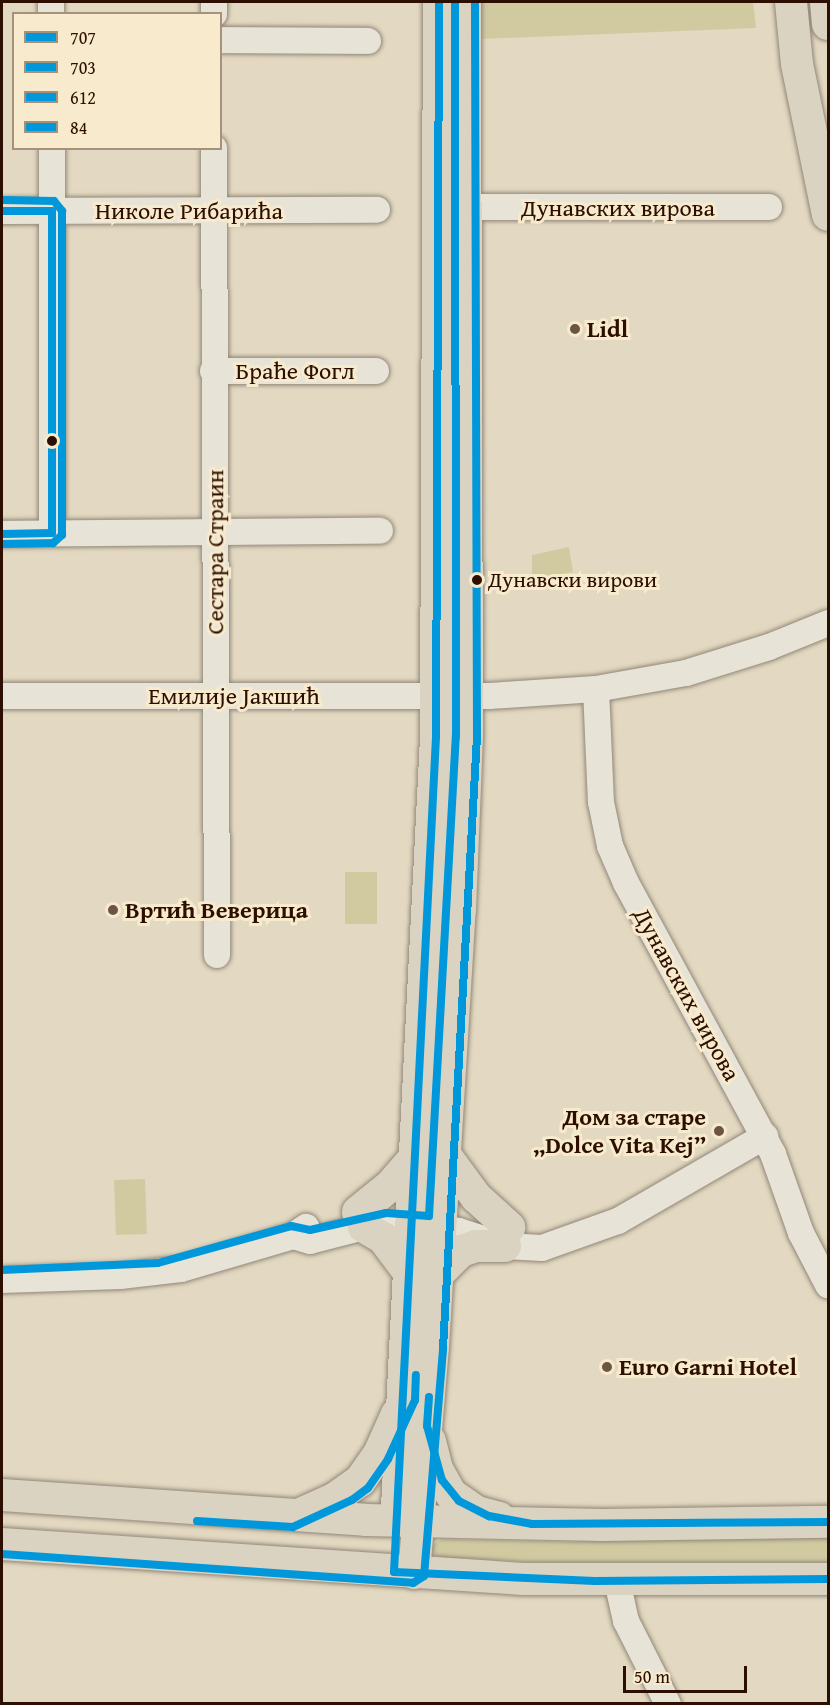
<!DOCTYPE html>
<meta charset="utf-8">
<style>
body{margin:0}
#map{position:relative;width:830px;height:1705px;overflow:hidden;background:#e3d8c1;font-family:"Gentium Book Plus",serif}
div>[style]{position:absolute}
.green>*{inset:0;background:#d1caa1;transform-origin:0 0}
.roads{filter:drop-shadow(0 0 2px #918778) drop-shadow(0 0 2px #918778)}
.minor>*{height:26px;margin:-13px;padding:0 13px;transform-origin:13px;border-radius:13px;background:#e8e3d7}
.major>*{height:32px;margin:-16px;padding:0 16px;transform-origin:16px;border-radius:16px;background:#dbd3c2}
.bus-1>*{height:8px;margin:-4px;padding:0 4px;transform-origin:4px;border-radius:4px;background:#0098da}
.bus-2>*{height:8px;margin:-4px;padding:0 4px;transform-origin:4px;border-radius:4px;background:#0098da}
.bus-3>*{height:8px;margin:-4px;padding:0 4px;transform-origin:4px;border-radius:4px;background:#0098da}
.bus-4>*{height:8px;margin:-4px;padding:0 4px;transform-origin:4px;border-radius:4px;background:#0098da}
.dots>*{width:16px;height:16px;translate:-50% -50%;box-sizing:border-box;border:3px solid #f7eacd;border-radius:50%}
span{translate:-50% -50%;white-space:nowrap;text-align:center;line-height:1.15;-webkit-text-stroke:6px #f7eacd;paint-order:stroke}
.bus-label{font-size:22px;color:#2c0f00}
.left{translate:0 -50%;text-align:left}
.street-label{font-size:24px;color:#2c0f00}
.poi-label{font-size:24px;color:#2c0f00;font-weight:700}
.right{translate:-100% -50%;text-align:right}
.frame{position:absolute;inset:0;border:3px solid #2c0f00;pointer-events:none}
.legend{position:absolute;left:12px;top:12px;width:210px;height:138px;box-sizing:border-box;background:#f7eacd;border:2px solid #a6927b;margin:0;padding:8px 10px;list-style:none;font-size:18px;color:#2c0f00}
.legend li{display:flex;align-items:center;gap:12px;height:30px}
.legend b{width:30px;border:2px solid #a6927b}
.scale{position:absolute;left:623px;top:1666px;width:124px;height:27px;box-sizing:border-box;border:3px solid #2c0f00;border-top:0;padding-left:8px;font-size:18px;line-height:21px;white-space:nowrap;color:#2c0f00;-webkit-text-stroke:4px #f7eacd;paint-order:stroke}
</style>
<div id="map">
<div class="green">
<div style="clip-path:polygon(480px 2px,753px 2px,756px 28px,480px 39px)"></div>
<div style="clip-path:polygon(569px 547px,573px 572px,532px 580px,532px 555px)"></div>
<div style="left:345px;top:872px;width:32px;height:52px"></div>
<div style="left:145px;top:1179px;width:55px;height:31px;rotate:88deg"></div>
<div style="clip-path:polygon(828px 1534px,828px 1563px,795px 1565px,620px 1566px,442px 1558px,436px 1556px,430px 1547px,442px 1539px,570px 1542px,622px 1536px)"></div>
</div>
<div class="roads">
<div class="minor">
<div style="left:51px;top:2px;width:12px;rotate:90deg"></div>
<div style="left:214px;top:2px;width:12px;rotate:90deg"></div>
<div style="left:220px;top:40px;width:148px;rotate:0.4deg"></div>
<div style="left:214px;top:148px;width:807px;rotate:89.79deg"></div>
<div style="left:467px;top:207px;width:302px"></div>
<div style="left:2px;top:211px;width:375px;rotate:-0.2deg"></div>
<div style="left:213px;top:371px;width:163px"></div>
<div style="left:52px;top:533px;width:385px;rotate:-90deg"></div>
<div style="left:2px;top:534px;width:378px;rotate:-0.5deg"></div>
<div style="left:596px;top:689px;width:113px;rotate:87.5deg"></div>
<div style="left:601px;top:802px;width:45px;rotate:78.4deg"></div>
<div style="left:610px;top:846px;width:40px;rotate:66.6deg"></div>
<div style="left:626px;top:883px;width:308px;rotate:61.5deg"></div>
<div style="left:773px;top:1154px;width:84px;rotate:70.5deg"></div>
<div style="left:801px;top:1233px;width:59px;rotate:62.6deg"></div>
<div style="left:2px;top:696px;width:487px"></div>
<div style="left:489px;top:696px;width:107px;rotate:-3.7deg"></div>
<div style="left:596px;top:689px;width:91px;rotate:-10.1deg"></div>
<div style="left:686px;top:673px;width:87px;rotate:-17.4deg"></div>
<div style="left:769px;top:647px;width:64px;rotate:-22.1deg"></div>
<div style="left:293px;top:1236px;width:18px;rotate:16deg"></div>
<div style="left:310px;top:1241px;width:56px;rotate:-14.5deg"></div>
<div style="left:364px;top:1227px;width:48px;rotate:-4.8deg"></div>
<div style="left:412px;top:1223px;width:48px;rotate:9.7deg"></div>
<div style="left:459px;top:1231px;width:48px;rotate:18.1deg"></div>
<div style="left:505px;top:1246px;width:37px;rotate:3deg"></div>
<div style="left:542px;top:1248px;width:81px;rotate:-19.6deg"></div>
<div style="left:618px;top:1221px;width:170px;rotate:-30deg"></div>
<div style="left:2px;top:1280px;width:118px;rotate:-1.9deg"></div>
<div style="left:120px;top:1276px;width:61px;rotate:-6.5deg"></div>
<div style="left:181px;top:1269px;width:117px;rotate:-16.4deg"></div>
<div style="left:293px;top:1236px;width:16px;rotate:-35deg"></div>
<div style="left:617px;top:1581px;width:41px;rotate:77.3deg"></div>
<div style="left:626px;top:1621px;width:93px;rotate:63.2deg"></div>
</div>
<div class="major">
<div style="left:791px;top:2px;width:62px;rotate:84.5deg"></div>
<div style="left:797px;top:64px;width:154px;rotate:78.4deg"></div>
<div style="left:826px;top:2px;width:22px;rotate:85deg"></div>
<div style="left:443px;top:1152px;width:56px;rotate:53.7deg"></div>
<div style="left:476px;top:1197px;width:45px;rotate:42.3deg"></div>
<div style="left:358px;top:1212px;width:43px;rotate:-39.3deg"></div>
<div style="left:391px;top:1185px;width:38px;rotate:-49deg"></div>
<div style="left:364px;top:1227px;width:22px;rotate:30deg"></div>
<div style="left:383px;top:1238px;width:45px;rotate:53.1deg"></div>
<div style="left:437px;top:1275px;width:34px;rotate:-45deg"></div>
<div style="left:461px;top:1251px;width:16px;rotate:-18deg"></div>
<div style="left:476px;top:1246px;width:29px"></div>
<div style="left:430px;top:1441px;width:29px;rotate:76deg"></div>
<div style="left:437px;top:1469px;width:29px;rotate:61deg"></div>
<div style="left:451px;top:1494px;width:32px;rotate:35deg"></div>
<div style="left:477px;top:1512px;width:23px;rotate:15deg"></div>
<div style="left:2px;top:1495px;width:364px;rotate:3.9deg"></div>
<div style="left:365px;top:1520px;width:238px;rotate:1.2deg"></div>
<div style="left:603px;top:1525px;width:225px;rotate:-0.8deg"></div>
<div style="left:397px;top:1508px;width:772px;rotate:-87.1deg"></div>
<div style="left:436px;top:737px;width:735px;rotate:-89.77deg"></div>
<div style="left:298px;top:1515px;width:39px;rotate:-24deg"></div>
<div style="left:334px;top:1499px;width:32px;rotate:-35deg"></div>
<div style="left:360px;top:1481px;width:33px;rotate:-55deg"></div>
<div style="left:379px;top:1454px;width:44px;rotate:-65.8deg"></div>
<div style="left:2px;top:1544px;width:522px;rotate:3.84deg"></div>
<div style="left:523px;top:1579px;width:305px"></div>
<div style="left:414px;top:1573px;width:227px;rotate:-85.2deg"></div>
<div style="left:433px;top:1347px;width:438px;rotate:-86.5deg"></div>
<div style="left:460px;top:910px;width:174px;rotate:-87.7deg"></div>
<div style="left:467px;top:736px;width:734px;rotate:-90.16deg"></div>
</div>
</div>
<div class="bus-1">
<div style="left:439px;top:2px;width:735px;rotate:90.23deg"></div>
<div style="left:436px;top:737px;width:836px;rotate:92.88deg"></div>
<div style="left:394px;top:1572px;width:201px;rotate:2.6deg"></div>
<div style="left:595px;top:1581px;width:233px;rotate:-0.5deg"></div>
<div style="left:429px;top:1397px;width:29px;rotate:94deg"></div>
<div style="left:427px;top:1426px;width:56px;rotate:74.5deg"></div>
<div style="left:442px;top:1480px;width:27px;rotate:51deg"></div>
<div style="left:459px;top:1501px;width:34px;rotate:27deg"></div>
<div style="left:489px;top:1516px;width:44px;rotate:10.5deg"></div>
<div style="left:532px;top:1524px;width:296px;rotate:-0.4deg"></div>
</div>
<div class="bus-2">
<div style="left:197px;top:1521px;width:96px;rotate:3.6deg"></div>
<div style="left:293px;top:1527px;width:65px;rotate:-24.6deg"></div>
<div style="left:352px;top:1500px;width:20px;rotate:-37deg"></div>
<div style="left:368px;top:1488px;width:35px;rotate:-55deg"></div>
<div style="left:388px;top:1459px;width:65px;rotate:-65.4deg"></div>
<div style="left:415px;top:1400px;width:25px;rotate:-88deg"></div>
<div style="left:2px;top:1554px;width:412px;rotate:4deg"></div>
<div style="left:413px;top:1583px;width:13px;rotate:-32deg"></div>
<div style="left:424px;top:1576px;width:229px;rotate:-85.2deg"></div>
<div style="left:443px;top:1348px;width:613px;rotate:-86.82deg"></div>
<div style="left:477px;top:736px;width:734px;rotate:-90.16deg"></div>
</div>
<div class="bus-3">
<div style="left:2px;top:200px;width:52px;rotate:1.1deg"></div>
<div style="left:54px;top:201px;width:13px;rotate:51deg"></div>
<div style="left:62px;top:211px;width:324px;rotate:90deg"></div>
<div style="left:62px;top:535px;width:12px;rotate:138deg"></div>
<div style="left:53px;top:543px;width:51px;rotate:178.9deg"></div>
<div style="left:2px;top:1270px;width:156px;rotate:-2.6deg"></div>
<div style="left:158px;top:1263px;width:138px;rotate:-15.5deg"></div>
<div style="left:291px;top:1226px;width:19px;rotate:12deg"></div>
<div style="left:310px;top:1230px;width:78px;rotate:-12.6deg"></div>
<div style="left:386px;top:1213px;width:43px;rotate:4deg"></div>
<div style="left:429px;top:1216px;width:481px;rotate:-86.8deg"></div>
<div style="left:456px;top:736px;width:734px;rotate:-90.08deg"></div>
</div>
<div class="bus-4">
<div style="left:2px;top:211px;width:50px"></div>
<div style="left:52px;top:211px;width:322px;rotate:90deg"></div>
<div style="left:52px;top:533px;width:50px;rotate:178.9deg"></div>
</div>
<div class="dots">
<div style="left:575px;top:329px;background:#6c5544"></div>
<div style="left:52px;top:441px;background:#2c0f00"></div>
<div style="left:477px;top:580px;background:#2c0f00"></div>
<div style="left:113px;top:910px;background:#6c5544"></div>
<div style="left:719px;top:1131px;background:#6c5544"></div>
<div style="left:607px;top:1367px;background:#6c5544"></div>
</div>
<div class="bus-label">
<span class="left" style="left:488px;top:580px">Дунавски вирови</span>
</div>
<div class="street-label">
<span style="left:618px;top:208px">Дунавских вирова</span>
<span style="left:189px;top:211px">Николе Рибарића</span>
<span style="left:295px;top:371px">Браће Фогл</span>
<span style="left:215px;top:552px;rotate:-90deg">Сестара Страин</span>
<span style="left:234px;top:696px">Емилије Јакшић</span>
<span style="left:687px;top:994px;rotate:61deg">Дунавских вирова</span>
</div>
<div class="poi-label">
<span class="left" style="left:587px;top:329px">Lidl</span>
<span class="left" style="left:125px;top:910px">Вртић Веверица</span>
<span class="right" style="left:706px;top:1131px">Дом за старе<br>„Dolce Vita Kej”</span>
<span class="left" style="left:619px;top:1367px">Euro Garni Hotel</span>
</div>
<div class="frame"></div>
<ul class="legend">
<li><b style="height:8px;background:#0098da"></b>707</li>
<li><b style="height:8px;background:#0098da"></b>703</li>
<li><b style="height:8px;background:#0098da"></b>612</li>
<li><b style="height:8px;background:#0098da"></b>84</li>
</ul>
<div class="scale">50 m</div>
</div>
